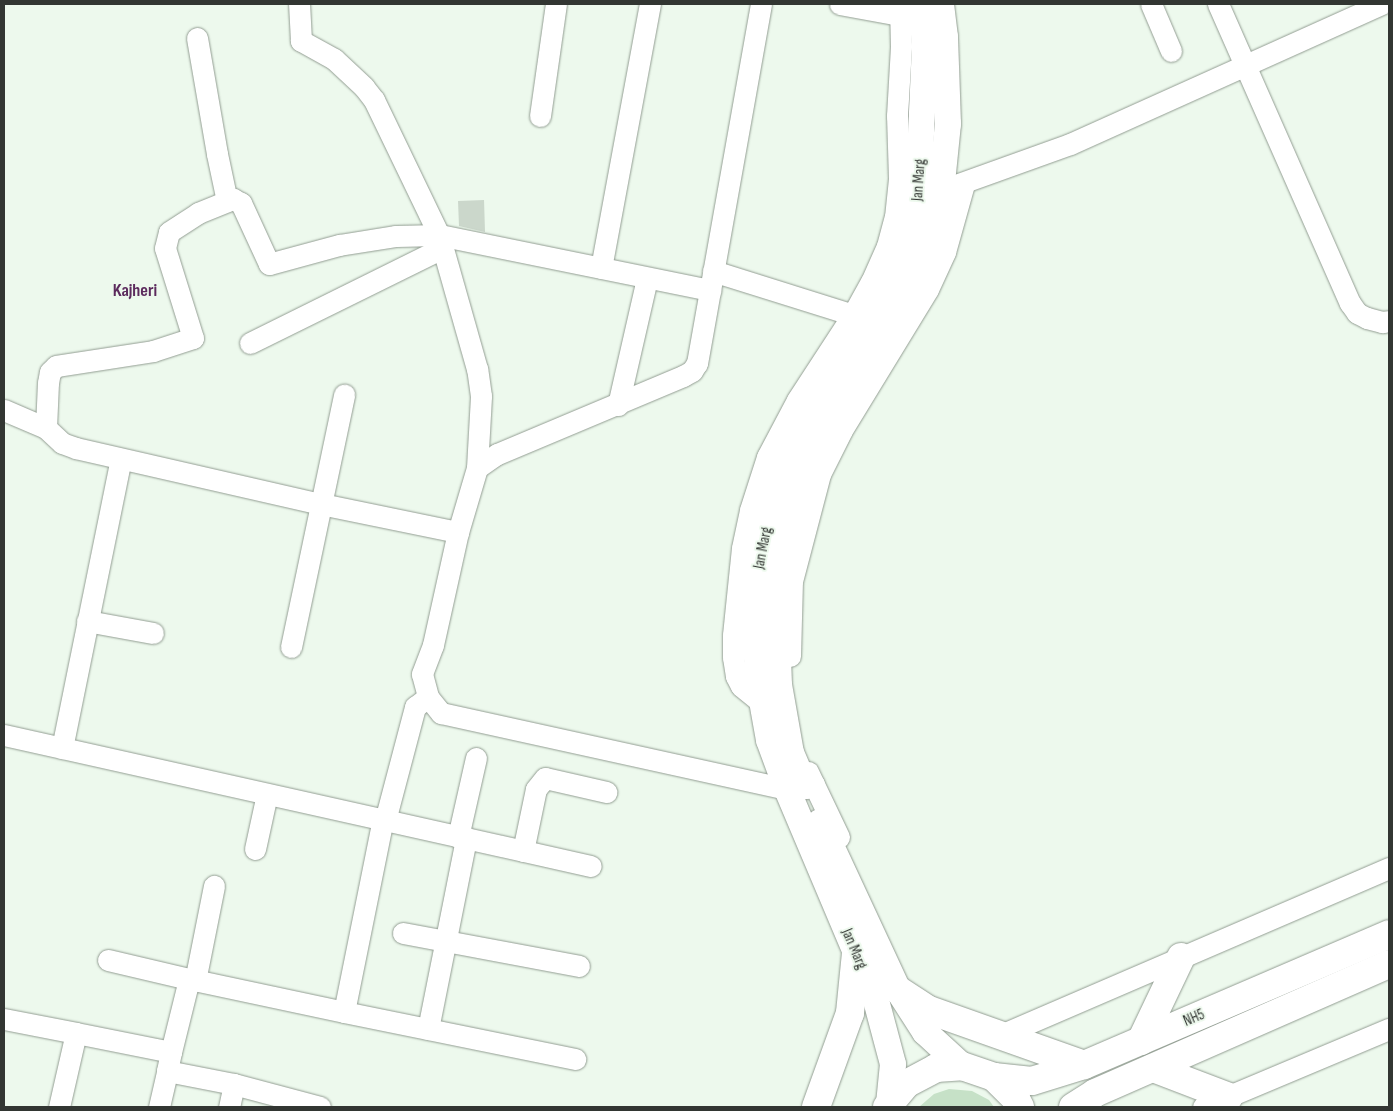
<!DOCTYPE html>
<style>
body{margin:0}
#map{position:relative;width:1393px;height:1111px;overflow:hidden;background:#edf9ed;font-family:"Sofia Sans Condensed",sans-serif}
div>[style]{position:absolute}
.green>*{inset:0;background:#c6e1c7}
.building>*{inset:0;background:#cbd7cb}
.roads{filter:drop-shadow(0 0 1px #929d92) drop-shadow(0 0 1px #929d92)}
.minor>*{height:21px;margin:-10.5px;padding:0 10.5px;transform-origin:10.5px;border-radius:10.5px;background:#fff}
.major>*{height:26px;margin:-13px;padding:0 13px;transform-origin:13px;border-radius:13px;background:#fff}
.highway>*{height:28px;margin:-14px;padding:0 14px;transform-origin:14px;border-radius:14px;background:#fff}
span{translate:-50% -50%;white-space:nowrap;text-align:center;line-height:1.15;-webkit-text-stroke:4px #edf9ed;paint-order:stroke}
.street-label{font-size:15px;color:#323632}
.quarter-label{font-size:18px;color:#5c2b5d;font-weight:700}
.frame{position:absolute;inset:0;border:5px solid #323632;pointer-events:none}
</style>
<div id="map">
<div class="green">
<div style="clip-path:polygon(949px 1089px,972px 1091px,989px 1100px,994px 1107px,919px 1107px,934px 1094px)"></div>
</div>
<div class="building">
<div style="clip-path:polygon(484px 200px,485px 232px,459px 226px,458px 201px)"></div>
</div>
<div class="roads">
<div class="minor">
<div style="left:761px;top:4px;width:365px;rotate:100.1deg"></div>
<div style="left:697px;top:363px;width:9px;rotate:122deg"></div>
<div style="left:692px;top:371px;width:10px;rotate:151deg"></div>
<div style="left:683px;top:376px;width:202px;rotate:157.2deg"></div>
<div style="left:497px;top:454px;width:24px;rotate:145deg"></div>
<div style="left:477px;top:468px;width:67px;rotate:106.5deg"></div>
<div style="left:458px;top:532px;width:116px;rotate:102.5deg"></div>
<div style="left:433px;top:645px;width:31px;rotate:111deg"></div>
<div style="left:422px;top:674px;width:24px;rotate:75deg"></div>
<div style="left:428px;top:697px;width:21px;rotate:51deg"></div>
<div style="left:441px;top:713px;width:354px;rotate:12.4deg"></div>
<div style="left:787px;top:789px;width:19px;rotate:-3deg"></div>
<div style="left:806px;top:788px;width:9px;rotate:-27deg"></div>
<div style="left:840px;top:4px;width:61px;rotate:10.4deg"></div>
<div style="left:1151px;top:4px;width:51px;rotate:66.9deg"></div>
<div style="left:1218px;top:4px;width:327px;rotate:66.2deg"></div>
<div style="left:1350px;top:303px;width:12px;rotate:55deg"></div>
<div style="left:1357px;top:313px;width:11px;rotate:27deg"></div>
<div style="left:1367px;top:318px;width:16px;rotate:15deg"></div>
<div style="left:1382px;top:322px;width:7px;rotate:-8deg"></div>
<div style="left:197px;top:38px;width:118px;rotate:80.2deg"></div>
<div style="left:217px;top:154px;width:48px;rotate:78deg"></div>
<div style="left:540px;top:116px;width:113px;rotate:-81.9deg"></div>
<div style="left:950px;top:187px;width:127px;rotate:-19.7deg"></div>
<div style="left:1070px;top:144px;width:342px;rotate:-24.2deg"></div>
<div style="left:601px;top:268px;width:269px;rotate:-79.5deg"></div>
<div style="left:713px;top:271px;width:160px;rotate:17.4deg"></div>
<div style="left:250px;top:343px;width:214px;rotate:-26.3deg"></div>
<div style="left:618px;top:405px;width:130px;rotate:-77.1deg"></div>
<div style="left:4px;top:410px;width:46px;rotate:23.2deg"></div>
<div style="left:46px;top:428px;width:22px;rotate:43deg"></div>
<div style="left:62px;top:443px;width:15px;rotate:20deg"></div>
<div style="left:76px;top:448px;width:251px;rotate:12.9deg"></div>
<div style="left:321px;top:504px;width:140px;rotate:11.6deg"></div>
<div style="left:46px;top:428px;width:45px;rotate:-87.5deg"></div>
<div style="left:48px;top:383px;width:11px;rotate:-80deg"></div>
<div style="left:50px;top:372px;width:8px;rotate:-45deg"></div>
<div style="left:56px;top:366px;width:98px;rotate:-8.8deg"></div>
<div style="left:153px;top:351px;width:42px;rotate:-18deg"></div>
<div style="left:193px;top:338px;width:94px;rotate:-107.3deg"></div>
<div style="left:165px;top:248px;width:16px;rotate:-76deg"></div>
<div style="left:169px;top:232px;width:35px;rotate:-33deg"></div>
<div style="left:198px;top:213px;width:38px;rotate:-22deg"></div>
<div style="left:233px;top:199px;width:9px;rotate:27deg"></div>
<div style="left:241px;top:203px;width:67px;rotate:65.3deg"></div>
<div style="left:269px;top:264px;width:73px;rotate:-15.2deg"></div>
<div style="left:339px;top:245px;width:58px;rotate:-9deg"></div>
<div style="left:396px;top:236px;width:43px;rotate:-1.3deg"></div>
<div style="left:439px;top:235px;width:150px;rotate:-115.7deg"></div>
<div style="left:374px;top:100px;width:16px;rotate:-128deg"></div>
<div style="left:364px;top:87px;width:41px;rotate:-137deg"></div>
<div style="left:334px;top:59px;width:38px;rotate:-151deg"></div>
<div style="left:301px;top:41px;width:37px;rotate:-93deg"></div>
<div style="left:477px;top:468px;width:72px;rotate:-86.8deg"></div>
<div style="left:481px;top:396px;width:27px;rotate:-98deg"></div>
<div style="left:477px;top:369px;width:139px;rotate:-105.8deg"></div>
<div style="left:439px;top:235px;width:277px;rotate:11.5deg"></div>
<div style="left:87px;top:621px;width:67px;rotate:10.3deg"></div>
<div style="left:291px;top:647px;width:258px;rotate:-78.1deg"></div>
<div style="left:790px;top:656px;width:75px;rotate:-88.5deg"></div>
<div style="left:792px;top:581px;width:111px;rotate:-75.3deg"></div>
<div style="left:820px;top:474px;width:49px;rotate:-63.4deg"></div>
<div style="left:842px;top:430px;width:165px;rotate:-58.6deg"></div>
<div style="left:928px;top:289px;width:41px;rotate:-65.3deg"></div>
<div style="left:945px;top:252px;width:71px;rotate:-74.4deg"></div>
<div style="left:762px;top:703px;width:27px;rotate:-141deg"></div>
<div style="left:741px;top:686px;width:11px;rotate:-117deg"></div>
<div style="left:736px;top:676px;width:19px;rotate:-99deg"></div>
<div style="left:733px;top:657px;width:22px;rotate:-90deg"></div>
<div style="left:733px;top:635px;width:87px;rotate:-84.1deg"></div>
<div style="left:742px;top:548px;width:39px;rotate:-78deg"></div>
<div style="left:750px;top:510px;width:56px;rotate:-72.2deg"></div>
<div style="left:767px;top:457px;width:64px;rotate:-62.2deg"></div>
<div style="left:797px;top:400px;width:103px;rotate:-56.9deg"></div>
<div style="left:853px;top:314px;width:37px;rotate:-61deg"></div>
<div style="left:871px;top:282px;width:39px;rotate:-66deg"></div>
<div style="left:887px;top:246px;width:30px;rotate:-75deg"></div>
<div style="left:895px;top:217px;width:39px;rotate:-84deg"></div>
<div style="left:899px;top:178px;width:62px;rotate:-91.8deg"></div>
<div style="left:897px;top:116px;width:70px;rotate:-86.7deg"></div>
<div style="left:901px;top:46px;width:42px;rotate:-91.4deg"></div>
<div style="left:4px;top:735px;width:601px;rotate:12.58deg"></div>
<div style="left:62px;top:748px;width:295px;rotate:-78.5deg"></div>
<div style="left:808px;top:772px;width:72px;rotate:64.5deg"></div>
<div style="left:458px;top:837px;width:81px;rotate:-77.2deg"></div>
<div style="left:255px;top:849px;width:56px;rotate:-77.7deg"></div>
<div style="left:523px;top:851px;width:63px;rotate:-78.2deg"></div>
<div style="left:536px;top:789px;width:14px;rotate:-51deg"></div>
<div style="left:545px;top:778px;width:63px;rotate:12.9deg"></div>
<div style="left:403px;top:933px;width:179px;rotate:10.6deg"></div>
<div style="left:108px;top:960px;width:83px;rotate:13.2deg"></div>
<div style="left:195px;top:981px;width:97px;rotate:-78.7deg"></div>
<div style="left:344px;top:1012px;width:236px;rotate:11.5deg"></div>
<div style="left:4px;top:1019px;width:73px;rotate:11deg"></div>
<div style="left:428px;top:1029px;width:195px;rotate:-78.7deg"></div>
<div style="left:1001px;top:1035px;width:422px;rotate:-23.3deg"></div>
<div style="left:171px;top:1052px;width:75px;rotate:-76.1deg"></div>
<div style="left:189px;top:979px;width:158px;rotate:12deg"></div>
<div style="left:344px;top:1012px;width:197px;rotate:-78.6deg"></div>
<div style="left:383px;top:819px;width:7px;rotate:-56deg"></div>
<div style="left:387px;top:813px;width:110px;rotate:-75.2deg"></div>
<div style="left:415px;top:707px;width:16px;rotate:-38deg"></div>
<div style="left:234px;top:1084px;width:89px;rotate:15deg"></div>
<div style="left:59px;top:1107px;width:76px;rotate:-77.1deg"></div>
<div style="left:76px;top:1033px;width:97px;rotate:11.3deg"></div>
<div style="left:171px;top:1052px;width:19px;rotate:102deg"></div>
<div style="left:159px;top:1107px;width:37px;rotate:-77deg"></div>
<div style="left:167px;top:1071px;width:68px;rotate:11deg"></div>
<div style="left:234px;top:1084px;width:24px;rotate:102deg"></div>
<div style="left:1203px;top:1107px;width:202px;rotate:-22.8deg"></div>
</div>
<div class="major">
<div style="left:800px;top:774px;width:23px;rotate:-113deg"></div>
<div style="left:791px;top:753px;width:69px;rotate:-100deg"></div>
<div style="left:779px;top:685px;width:78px;rotate:-92.2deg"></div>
<div style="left:776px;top:607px;width:64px;rotate:-82.9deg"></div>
<div style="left:784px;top:543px;width:59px;rotate:-73.1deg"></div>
<div style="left:801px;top:487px;width:48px;rotate:-66.6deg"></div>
<div style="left:820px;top:443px;width:208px;rotate:-59.6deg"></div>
<div style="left:925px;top:264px;width:44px;rotate:-72.8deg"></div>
<div style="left:938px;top:222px;width:99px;rotate:-84.2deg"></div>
<div style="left:948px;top:124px;width:87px;rotate:-92deg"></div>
<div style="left:945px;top:37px;width:33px;rotate:-97deg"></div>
<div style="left:820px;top:822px;width:185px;rotate:65.1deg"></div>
<div style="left:898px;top:990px;width:50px;rotate:57.3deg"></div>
<div style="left:925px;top:1032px;width:50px;rotate:42.6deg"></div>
<div style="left:889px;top:1104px;width:40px;rotate:-84.3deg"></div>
<div style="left:893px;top:1064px;width:66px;rotate:-104.9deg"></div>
<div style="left:876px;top:1000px;width:229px;rotate:-112.9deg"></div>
<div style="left:787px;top:789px;width:52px;rotate:-110.2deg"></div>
<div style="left:769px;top:740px;width:57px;rotate:-100.1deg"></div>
<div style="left:759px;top:684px;width:64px;rotate:-94.5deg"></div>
<div style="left:754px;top:620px;width:64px;rotate:-84.6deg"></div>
<div style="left:760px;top:556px;width:60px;rotate:-76.4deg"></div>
<div style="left:774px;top:498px;width:69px;rotate:-68.7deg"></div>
<div style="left:799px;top:434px;width:135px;rotate:-57.7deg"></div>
<div style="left:871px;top:320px;width:74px;rotate:-61.7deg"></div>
<div style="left:906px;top:255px;width:56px;rotate:-77.7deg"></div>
<div style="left:918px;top:200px;width:156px;rotate:-87.4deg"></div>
<div style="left:925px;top:44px;width:40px;rotate:-95.7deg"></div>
</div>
<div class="highway">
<div style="left:898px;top:990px;width:37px;rotate:33deg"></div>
<div style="left:929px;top:1010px;width:164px;rotate:19.5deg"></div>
<div style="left:1141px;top:1041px;width:93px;rotate:-64.5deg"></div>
<div style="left:1153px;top:1068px;width:81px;rotate:20.9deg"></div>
<div style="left:994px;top:1077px;width:38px;rotate:6deg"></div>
<div style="left:1032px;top:1081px;width:54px;rotate:-17.1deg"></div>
<div style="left:1084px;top:1065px;width:332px;rotate:-23.2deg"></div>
<div style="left:816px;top:1107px;width:100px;rotate:-70.1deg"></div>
<div style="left:850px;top:1013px;width:60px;rotate:-84.3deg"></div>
<div style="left:887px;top:1107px;width:30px;rotate:-50deg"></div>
<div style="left:906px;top:1084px;width:34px;rotate:-28deg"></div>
<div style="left:936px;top:1068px;width:26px;rotate:-4deg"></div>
<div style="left:962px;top:1066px;width:34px;rotate:19deg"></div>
<div style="left:994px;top:1077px;width:31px;rotate:45deg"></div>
<div style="left:1016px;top:1099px;width:9px;rotate:63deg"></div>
<div style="left:1073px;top:1107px;width:26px;rotate:-32deg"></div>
<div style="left:1095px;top:1093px;width:321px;rotate:-23.7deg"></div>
</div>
</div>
<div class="street-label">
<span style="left:919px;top:180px;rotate:-86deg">Jan Marg</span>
<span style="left:763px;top:548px;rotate:-79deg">Jan Marg</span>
<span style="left:854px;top:949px;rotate:67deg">Jan Marg</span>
<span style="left:1194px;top:1018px;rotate:-23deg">NH5</span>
</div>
<div class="quarter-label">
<span style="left:135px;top:291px">Kajheri</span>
</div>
<div class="frame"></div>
</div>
